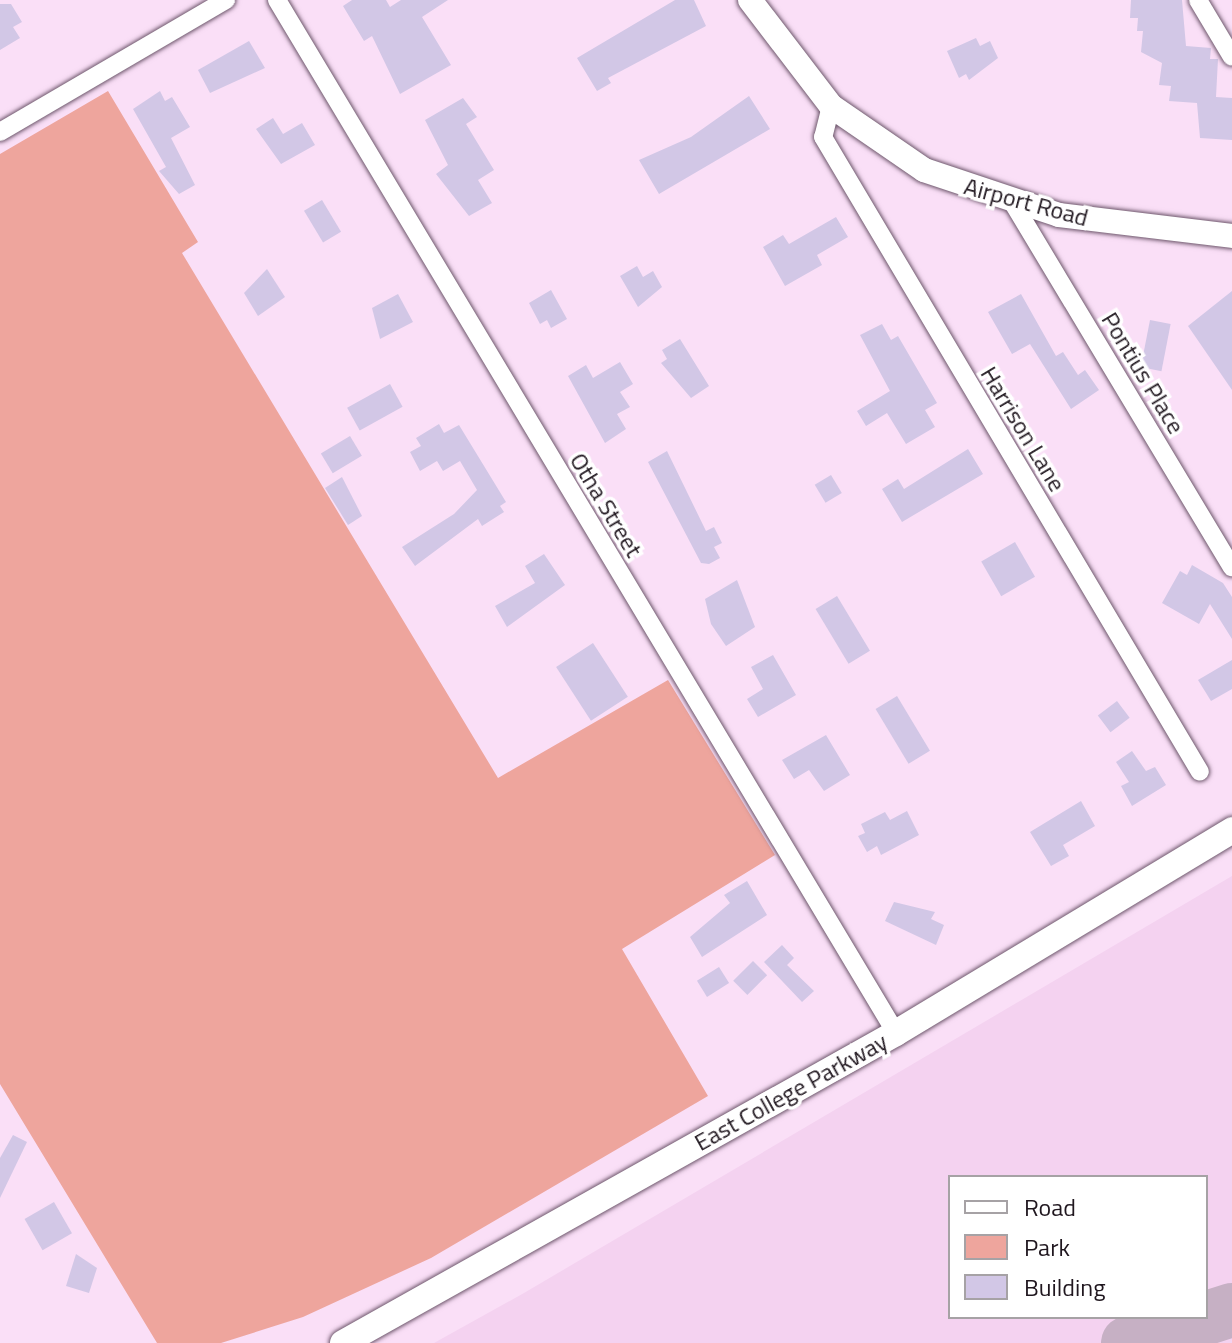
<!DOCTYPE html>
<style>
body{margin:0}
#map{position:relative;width:1232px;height:1343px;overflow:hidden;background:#fadff7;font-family:"Titillium Web",sans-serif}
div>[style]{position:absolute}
.built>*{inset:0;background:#f4d2f0}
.green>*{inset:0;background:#eea59d}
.taxiway>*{height:54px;margin:-27px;padding:0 27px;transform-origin:27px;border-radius:27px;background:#c6b0c4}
.building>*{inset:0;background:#d2c7e6;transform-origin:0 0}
.roads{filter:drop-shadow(0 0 2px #6e576c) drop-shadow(0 0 2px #6e576c)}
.minor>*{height:18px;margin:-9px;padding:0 9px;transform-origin:9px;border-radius:9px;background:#fff}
.tertiary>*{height:24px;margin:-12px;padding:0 12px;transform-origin:12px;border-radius:12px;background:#fff}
.secondary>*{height:26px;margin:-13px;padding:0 13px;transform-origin:13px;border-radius:13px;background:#fff}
span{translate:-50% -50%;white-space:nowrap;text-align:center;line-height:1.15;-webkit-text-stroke:7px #fff;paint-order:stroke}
.street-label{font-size:24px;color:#20171f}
.legend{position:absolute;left:948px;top:1175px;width:260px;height:144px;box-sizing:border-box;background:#fff;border:2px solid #a6a2a5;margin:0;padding:10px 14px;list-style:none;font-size:24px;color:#20171f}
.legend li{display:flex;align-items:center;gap:16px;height:40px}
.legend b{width:40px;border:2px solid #a6a2a5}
</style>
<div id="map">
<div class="built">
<div style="clip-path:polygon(evenodd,1232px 876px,1232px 1343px,434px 1343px,524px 1293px,1232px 876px,950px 1177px,1206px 1177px,1206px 1317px,950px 1317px,950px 1177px)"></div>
</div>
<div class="green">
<div style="clip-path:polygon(108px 91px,198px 242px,182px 253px,498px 778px,668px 680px,775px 855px,622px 949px,708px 1096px,431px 1258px,303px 1317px,221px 1343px,157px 1343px,0 1084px,0 154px)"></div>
</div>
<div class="taxiway">
<div style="left:1128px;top:1343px;width:109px;rotate:-17.6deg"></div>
</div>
<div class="building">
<div style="clip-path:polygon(352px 0,386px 0,390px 7px,401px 0,448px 0,422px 17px,451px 65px,400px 94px,372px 36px,364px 41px,343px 6px)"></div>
<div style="clip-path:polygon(675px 0,694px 0,706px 26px,608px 78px,611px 83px,597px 91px,577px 58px)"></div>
<div style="clip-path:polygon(1131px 0,1182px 0,1186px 46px,1211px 48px,1210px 59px,1218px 59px,1216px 97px,1232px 98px,1232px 140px,1200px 138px,1197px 103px,1169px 101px,1171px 86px,1159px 85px,1162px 63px,1141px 52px,1143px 31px,1137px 31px,1138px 18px,1130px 18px)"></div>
<div style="clip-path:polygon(0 4px,11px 4px,22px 22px,13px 27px,20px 38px,0 50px)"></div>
<div style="clip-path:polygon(976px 38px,980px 46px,990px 41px,998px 58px,969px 80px,966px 74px,959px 78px,947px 51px)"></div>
<div style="clip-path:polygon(249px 41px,265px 68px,210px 93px,198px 70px)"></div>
<div style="clip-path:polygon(160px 91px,165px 101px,172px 97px,190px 127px,171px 138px,195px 185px,179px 194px,159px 171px,166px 167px,133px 109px)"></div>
<div style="clip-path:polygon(749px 96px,770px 129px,659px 194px,639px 160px,691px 137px)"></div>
<div style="clip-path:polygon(463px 98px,477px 117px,466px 124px,494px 170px,478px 180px,492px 203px,469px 216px,436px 174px,448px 165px,425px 120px)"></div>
<div style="clip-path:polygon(273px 118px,283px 134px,302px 123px,315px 145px,281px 164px,256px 129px)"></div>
<div style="left:322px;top:200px;width:37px;height:21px;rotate:59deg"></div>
<div style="clip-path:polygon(836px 217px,848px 237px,817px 255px,822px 265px,785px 286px,763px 247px,783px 235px,789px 244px)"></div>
<div style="clip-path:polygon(637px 266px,643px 277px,653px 271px,662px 287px,638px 307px,620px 276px)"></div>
<div style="clip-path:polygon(267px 269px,285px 297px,258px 316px,244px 293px)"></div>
<div style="clip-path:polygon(551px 290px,567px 319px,551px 328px,547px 320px,540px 324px,529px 303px)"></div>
<div style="clip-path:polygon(1232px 291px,1232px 390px,1188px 326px)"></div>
<div style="clip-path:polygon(398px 294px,413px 322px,380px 339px,372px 308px)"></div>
<div style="clip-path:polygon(1021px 294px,1056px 356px,1063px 352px,1078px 375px,1085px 370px,1099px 390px,1071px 409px,1030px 344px,1012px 354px,988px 312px)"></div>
<div style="left:1150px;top:320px;width:21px;height:48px;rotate:11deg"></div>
<div style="clip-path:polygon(882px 324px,891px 340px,898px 336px,937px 403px,925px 410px,935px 427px,906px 444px,887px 413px,866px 426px,857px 411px,890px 391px,860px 335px)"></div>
<div style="clip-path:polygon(680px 339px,709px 386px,691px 398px,661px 363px,667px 359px,662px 350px)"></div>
<div style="clip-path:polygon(620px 362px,633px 384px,620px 392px,630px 407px,617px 414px,626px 429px,605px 443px,568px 376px,586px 365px,593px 378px)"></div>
<div style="left:390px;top:384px;width:26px;height:49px;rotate:61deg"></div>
<div style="clip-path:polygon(439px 424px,444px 433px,459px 425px,506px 502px,500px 506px,504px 512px,482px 526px,478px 519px,415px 566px,402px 547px,454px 514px,477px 490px,460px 461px,443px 471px,437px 461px,420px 471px,410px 452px,421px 446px,416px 438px)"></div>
<div style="left:350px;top:436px;width:23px;height:34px;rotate:59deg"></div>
<div style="clip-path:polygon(968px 449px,983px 474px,902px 522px,882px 489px,898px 479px,904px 489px)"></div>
<div style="clip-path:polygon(667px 451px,706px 531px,714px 527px,722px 543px,714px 547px,720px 558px,709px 564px,701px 563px,648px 462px)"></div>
<div style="left:831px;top:475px;width:21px;height:19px;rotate:59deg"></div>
<div style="clip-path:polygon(342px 477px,362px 516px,348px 525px,325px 488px)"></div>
<div style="left:1015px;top:542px;width:40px;height:39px;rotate:60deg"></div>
<div style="clip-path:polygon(544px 554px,565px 585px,507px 627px,495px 606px,535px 583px,525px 566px)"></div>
<div style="clip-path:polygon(1192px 565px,1223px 583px,1232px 597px,1232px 639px,1210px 604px,1199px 624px,1162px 603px,1180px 571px,1187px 575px)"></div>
<div style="clip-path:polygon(737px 580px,755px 627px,726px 646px,711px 624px,705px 599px)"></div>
<div style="left:837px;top:596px;width:64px;height:25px;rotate:59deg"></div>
<div style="left:593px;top:643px;width:64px;height:44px;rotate:57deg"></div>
<div style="clip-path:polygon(773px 655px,796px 695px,758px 717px,747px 699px,763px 689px,751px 667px)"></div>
<div style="clip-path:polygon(1232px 660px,1232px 689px,1211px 701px,1198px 680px)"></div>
<div style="left:897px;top:696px;width:64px;height:25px;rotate:59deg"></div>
<div style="left:1117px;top:701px;width:21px;height:24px;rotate:53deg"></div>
<div style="clip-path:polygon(826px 735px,850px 775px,824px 791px,809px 770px,794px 779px,782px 760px)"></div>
<div style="clip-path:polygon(1132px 751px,1146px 771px,1155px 767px,1166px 785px,1132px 806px,1121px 786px,1129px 782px,1116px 762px)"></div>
<div style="clip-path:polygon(1081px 801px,1095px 826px,1063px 845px,1069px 856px,1051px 866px,1030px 832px)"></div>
<div style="clip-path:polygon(907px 811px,919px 835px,881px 855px,877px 846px,867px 852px,858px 836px,865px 833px,861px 824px,885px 812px,890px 820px)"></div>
<div style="clip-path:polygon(747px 881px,767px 915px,702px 957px,690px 937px,730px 903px,724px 895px)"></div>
<div style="clip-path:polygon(894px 902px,935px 912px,931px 919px,944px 925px,936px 945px,885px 921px)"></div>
<div style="clip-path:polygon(782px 945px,794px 958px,787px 965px,814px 991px,802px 1002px,764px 962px)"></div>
<div style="left:753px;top:961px;width:20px;height:28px;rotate:45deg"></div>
<div style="left:719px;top:967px;width:19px;height:26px;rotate:58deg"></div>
<div style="clip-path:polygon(13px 1135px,27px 1142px,0 1198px,0 1158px)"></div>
<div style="left:54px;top:1202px;width:36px;height:34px;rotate:60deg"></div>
<div style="clip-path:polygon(76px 1254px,97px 1268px,89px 1293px,66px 1286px)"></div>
</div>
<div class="roads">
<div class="minor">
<div style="left:277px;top:0;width:1204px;rotate:59.07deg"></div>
<div style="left:1198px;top:0;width:66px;rotate:59.2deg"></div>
<div style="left:831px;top:106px;width:32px;rotate:104deg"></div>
<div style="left:823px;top:137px;width:738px;rotate:59.3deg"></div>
<div style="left:0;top:132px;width:262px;rotate:-30.3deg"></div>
<div style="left:1013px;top:203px;width:425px;rotate:59deg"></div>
</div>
<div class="tertiary">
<div style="left:750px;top:0;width:133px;rotate:52.6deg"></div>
<div style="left:831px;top:106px;width:113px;rotate:34.5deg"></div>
<div style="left:924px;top:170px;width:142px;rotate:18.4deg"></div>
<div style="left:1059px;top:215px;width:174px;rotate:6.9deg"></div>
</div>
<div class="secondary">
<div style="left:343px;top:1343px;width:634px;rotate:-29.27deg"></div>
<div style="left:896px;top:1033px;width:393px;rotate:-31.1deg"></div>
</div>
</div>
<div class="street-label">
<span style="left:1026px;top:202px;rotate:15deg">Airport Road</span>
<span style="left:1143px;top:373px;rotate:59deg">Pontius Place</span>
<span style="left:1023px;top:429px;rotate:59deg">Harrison Lane</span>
<span style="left:606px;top:505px;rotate:59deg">Otha Street</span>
<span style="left:791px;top:1092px;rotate:-29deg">East College Parkway</span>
</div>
<ul class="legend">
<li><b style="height:10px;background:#fff"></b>Road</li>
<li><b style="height:22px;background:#eea59d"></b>Park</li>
<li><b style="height:22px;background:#d2c7e6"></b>Building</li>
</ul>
</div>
